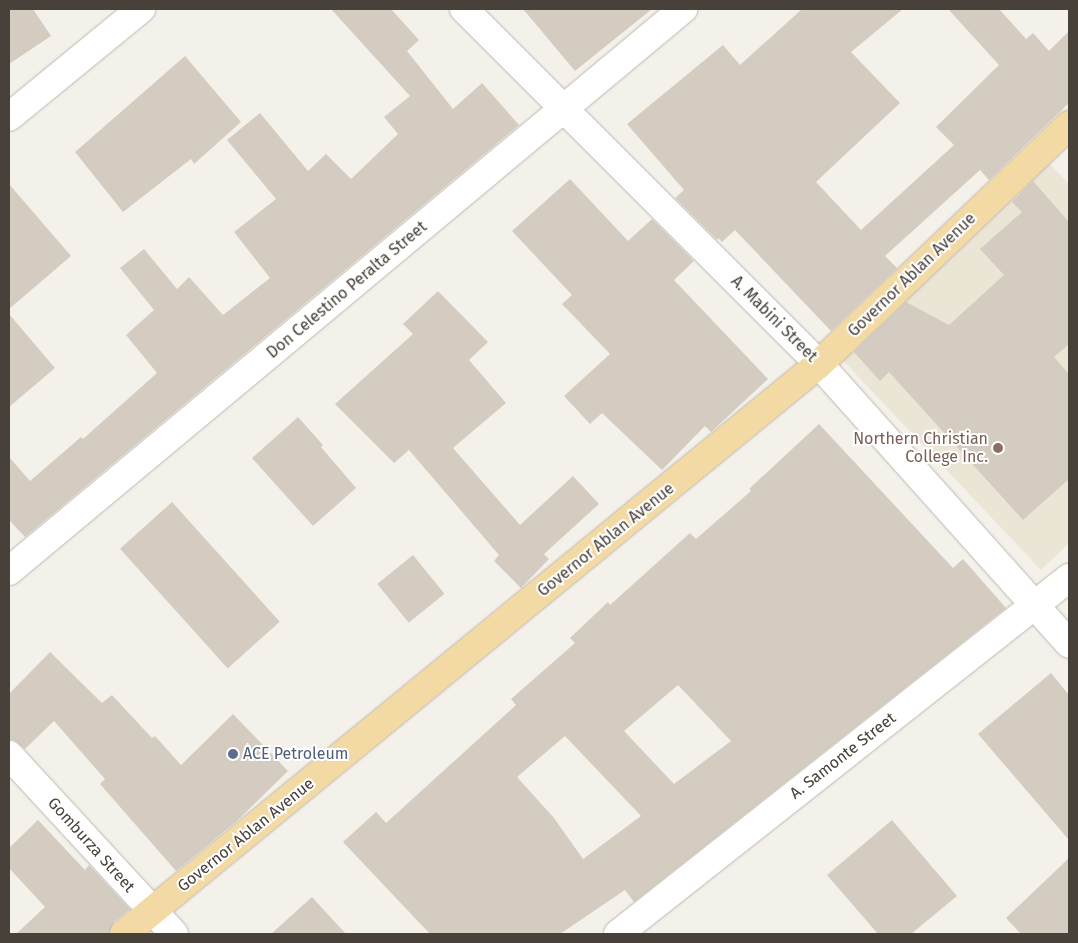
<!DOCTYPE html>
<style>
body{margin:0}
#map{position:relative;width:1078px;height:943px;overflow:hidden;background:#f4f1eb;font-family:"Fira Sans",sans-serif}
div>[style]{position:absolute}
.education>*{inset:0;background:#ebe5d6}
.building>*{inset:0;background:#d4ccc1;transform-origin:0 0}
.roads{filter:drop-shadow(0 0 1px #beb8ae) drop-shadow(0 0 1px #beb8ae)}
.minor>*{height:28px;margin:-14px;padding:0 14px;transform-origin:14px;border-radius:14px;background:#fff}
.major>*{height:28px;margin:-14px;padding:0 14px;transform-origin:14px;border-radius:14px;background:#f3daa4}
.dots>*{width:14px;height:14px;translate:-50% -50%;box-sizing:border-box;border:2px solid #fff;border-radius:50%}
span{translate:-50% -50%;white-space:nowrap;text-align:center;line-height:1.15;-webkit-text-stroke:4px #fff;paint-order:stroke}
.street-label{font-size:16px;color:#474139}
.education-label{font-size:16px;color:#785e54}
.right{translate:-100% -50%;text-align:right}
.service-label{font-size:16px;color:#4e5e75}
.left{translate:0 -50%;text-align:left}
.frame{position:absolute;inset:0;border:10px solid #474139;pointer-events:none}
</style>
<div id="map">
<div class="education">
<div style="clip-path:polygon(1044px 158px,1069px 184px,1069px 543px,1041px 570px,836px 353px)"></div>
</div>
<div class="building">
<div style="clip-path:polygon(9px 9px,33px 9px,51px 36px,9px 64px)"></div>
<div style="clip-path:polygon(331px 9px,391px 9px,419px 40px,407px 51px,453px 109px,482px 83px,519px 125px,25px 537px,9px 520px,9px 457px,30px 481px,81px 437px,83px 439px,157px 373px,126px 335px,154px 310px,120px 268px,144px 249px,177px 289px,189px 277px,223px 315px,270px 278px,234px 232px,276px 199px,227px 140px,260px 113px,308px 171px,326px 154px,351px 179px,398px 134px,384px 117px,410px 96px)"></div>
<div style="clip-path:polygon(523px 9px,652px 9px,575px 71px)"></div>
<div style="clip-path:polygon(802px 9px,903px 9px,851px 52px,900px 103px,816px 182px,861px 230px,954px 145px,936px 127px,999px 65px,948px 9px,999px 9px,1026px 39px,1033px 33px,1049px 51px,1069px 31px,1069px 103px,989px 180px,980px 170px,885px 256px,897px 268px,831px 331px,735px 230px,722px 242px,718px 238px,717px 240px,675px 198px,684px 190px,627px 124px,723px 45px,740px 65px)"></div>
<div style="clip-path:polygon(185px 56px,241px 122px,194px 164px,191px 159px,123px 212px,75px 152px)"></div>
<div style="clip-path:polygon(570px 179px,628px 241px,652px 219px,694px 261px,674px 280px,768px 379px,711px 432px,705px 426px,662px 470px,602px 413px,590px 424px,564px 396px,610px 354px,562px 304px,572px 295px,512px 231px)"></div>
<div style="clip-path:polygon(1033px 181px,1069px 222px,1069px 344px,1054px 357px,1069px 374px,1069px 479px,1023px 520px,889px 372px,880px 381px,854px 352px,906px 302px,949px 325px,1004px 275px,980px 249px,1022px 212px,1012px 202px)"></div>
<div style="clip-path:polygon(9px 184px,71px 256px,9px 309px)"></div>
<div style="clip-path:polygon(438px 291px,488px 342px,469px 360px,506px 403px,453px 448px,520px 525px,573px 476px,599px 504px,544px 554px,549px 559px,521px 588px,494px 561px,499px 555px,409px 450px,394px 463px,335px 404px,413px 334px,403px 324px)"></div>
<div style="clip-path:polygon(9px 314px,55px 368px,9px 407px)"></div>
<div style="clip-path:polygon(298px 417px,323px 445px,321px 447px,356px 488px,313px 526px,252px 458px)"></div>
<div style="clip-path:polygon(evenodd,819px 424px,953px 568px,963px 559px,1006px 608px,634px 902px,625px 890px,560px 934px,430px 934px,343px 842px,376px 812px,386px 823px,516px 705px,511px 699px,575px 643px,570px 638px,608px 602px,610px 605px,690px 533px,696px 539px,751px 491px,749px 489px,819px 424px,678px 685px,731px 741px,674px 784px,624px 731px,678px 685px,819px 424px,565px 736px,641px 816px,583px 859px,554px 818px,517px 777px,565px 736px)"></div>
<div style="left:172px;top:502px;width:161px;height:70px;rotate:48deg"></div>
<div style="left:413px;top:555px;width:50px;height:46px;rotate:51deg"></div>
<div style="clip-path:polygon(50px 652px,102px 703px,112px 695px,152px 738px,155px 736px,181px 765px,233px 714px,288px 771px,238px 820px,176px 871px,100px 784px,105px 779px,54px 721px,25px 749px,14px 740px,9px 740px,9px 694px)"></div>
<div style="clip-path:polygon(1051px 673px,1069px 695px,1069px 840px,978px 734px)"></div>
<div style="clip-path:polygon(38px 820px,85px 870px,89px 865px,130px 909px,114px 922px,109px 934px,16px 934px,45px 907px,9px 868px,9px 848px)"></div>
<div style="clip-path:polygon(892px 820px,957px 896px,911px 934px,878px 934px,827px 875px)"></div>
<div style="clip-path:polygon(1069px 858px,1069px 934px,1021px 934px,1006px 918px)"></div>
<div style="clip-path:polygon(312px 897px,346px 934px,271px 934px)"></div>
</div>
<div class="roads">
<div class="minor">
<div style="left:464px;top:9px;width:502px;rotate:45deg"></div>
<div style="left:819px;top:364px;width:375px;rotate:48.2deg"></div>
<div style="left:9px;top:117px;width:171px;rotate:-39.3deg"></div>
<div style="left:9px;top:571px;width:878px;rotate:-39.82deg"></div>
<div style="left:9px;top:755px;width:243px;rotate:47.3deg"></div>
<div style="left:618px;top:934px;width:575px;rotate:-38.29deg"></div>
</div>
<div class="major">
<div style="left:124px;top:934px;width:899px;rotate:-39.36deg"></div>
<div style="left:819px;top:364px;width:346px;rotate:-43.7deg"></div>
</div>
</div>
<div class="dots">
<div style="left:998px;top:448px;background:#8d6e63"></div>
<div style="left:233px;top:754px;background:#5c6f8a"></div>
</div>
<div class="street-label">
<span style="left:912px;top:275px;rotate:-44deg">Governor Ablan Avenue</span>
<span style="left:347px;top:290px;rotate:-40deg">Don Celestino Peralta Street</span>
<span style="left:774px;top:319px;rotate:45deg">A. Mabini Street</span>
<span style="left:606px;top:540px;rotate:-39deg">Governor Ablan Avenue</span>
<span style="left:843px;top:756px;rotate:-38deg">A. Samonte Street</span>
<span style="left:246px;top:835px;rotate:-39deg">Governor Ablan Avenue</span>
<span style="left:91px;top:845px;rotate:48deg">Gomburza Street</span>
</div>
<div class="education-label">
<span class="right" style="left:988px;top:448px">Northern Christian<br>College Inc.</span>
</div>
<div class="service-label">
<span class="left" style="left:243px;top:754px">ACE Petroleum</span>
</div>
<div class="frame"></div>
</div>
